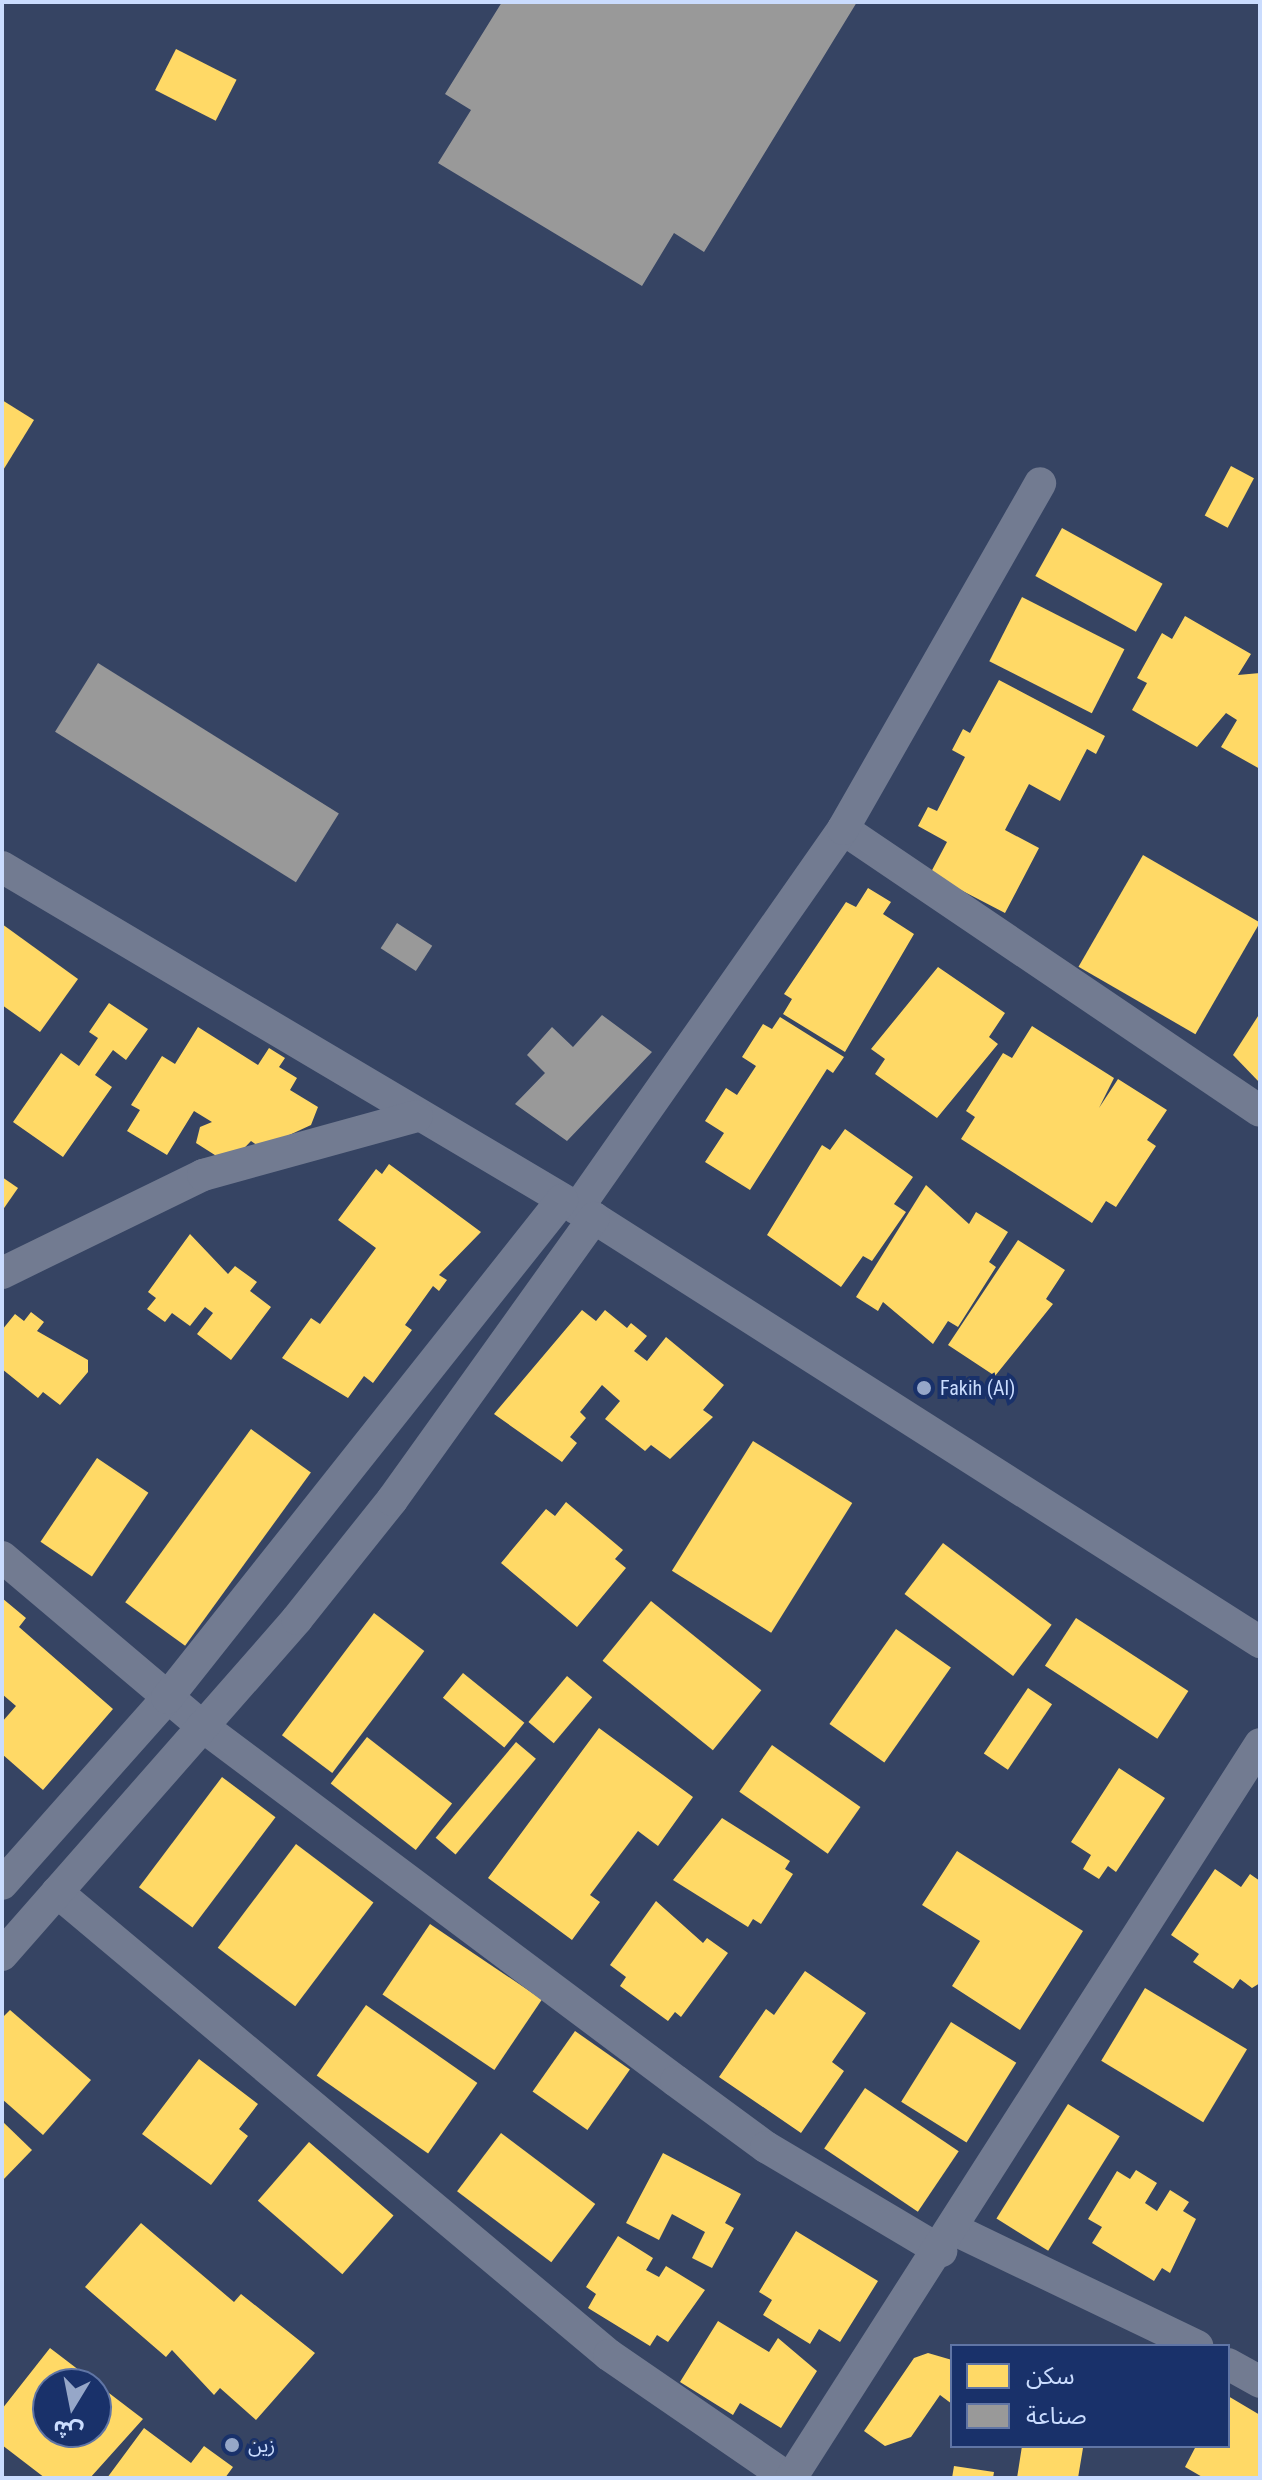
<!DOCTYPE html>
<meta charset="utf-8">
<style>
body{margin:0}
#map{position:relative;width:1262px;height:2480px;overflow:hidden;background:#364463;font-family:"Roboto Condensed","Noto Sans Arabic",sans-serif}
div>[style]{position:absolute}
.homes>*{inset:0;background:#ffd966;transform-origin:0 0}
.industry>*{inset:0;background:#999;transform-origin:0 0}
.minor>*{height:32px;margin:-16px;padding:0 16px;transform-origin:16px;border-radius:16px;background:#727b91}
.dots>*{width:22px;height:22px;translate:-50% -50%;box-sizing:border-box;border:4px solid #19316a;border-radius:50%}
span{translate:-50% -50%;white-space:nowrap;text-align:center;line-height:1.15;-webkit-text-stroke:8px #19316a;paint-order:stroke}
.poi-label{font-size:20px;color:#cadcfe}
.left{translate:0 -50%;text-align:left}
.frame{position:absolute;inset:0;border:4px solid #cadcfe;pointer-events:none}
.legend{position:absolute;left:950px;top:2344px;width:280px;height:104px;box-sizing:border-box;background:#19316a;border:2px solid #6075a5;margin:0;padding:10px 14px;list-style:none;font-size:24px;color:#cadcfe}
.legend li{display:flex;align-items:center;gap:16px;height:40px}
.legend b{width:40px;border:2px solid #6075a5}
.north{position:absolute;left:32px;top:2368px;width:80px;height:80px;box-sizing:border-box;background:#19316a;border:2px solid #6075a5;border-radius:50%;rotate:190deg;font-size:22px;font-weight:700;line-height:32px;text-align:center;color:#cadcfe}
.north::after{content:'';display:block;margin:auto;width:28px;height:36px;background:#96a7c8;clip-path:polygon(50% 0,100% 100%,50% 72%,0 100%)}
</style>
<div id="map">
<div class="homes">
<div style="left:176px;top:49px;width:68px;height:46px;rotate:27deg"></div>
<div style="clip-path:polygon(2px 400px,34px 420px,2px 472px)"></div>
<div style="left:1231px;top:466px;width:26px;height:56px;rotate:28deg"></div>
<div style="left:1062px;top:528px;width:115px;height:55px;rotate:29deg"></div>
<div style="left:1022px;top:597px;width:115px;height:72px;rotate:27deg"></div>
<div style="clip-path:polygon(1185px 616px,1251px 654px,1238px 675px,1260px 673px,1260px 769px,1221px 747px,1237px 720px,1226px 713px,1197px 747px,1132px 710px,1147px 683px,1137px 678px,1162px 633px,1172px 639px)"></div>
<div style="clip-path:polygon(999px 680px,1105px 736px,1096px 754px,1087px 749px,1060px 801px,1029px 784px,1005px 830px,1039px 848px,1005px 913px,930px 874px,947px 842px,918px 826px,928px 807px,937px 811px,965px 757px,952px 750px,963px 729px,970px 733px)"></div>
<div style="left:1143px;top:855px;width:135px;height:129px;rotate:30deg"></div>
<div style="clip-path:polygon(868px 888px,891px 902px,883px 914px,914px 934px,845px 1052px,783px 1014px,792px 999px,784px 994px,846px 902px,856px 907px)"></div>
<div style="clip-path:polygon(2px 924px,78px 979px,40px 1032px,2px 1005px)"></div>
<div style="clip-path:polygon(938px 967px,1005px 1013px,989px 1037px,998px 1044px,937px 1118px,875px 1074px,885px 1059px,871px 1049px)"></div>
<div style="clip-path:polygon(109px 1003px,148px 1029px,126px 1060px,113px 1050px,95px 1075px,112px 1087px,63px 1157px,13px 1122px,61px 1053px,79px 1066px,98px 1038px,89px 1032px)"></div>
<div style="clip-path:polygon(1260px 1013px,1260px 1083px,1233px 1055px)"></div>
<div style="clip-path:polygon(780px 1017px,844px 1057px,833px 1073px,827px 1069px,750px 1190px,705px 1162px,724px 1133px,705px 1121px,726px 1088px,737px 1095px,756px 1066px,742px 1057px,763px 1024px,772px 1029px)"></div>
<div style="clip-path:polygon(1032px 1026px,1114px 1078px,1099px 1108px,1118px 1079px,1167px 1110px,1147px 1140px,1156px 1146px,1116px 1207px,1106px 1201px,1092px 1223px,961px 1139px,975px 1117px,966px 1111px,1003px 1053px,1012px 1058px)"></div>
<div style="clip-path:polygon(198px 1027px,258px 1065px,269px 1048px,285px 1058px,279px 1067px,297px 1078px,290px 1090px,318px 1107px,311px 1125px,261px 1148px,251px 1141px,229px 1164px,196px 1143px,200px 1127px,212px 1122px,194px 1111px,167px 1155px,127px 1131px,140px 1110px,131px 1105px,162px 1056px,175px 1064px)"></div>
<div style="clip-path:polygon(845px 1129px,913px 1177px,894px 1204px,906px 1212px,872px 1261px,863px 1256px,841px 1287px,767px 1235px,822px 1145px,830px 1150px)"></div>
<div style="clip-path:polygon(389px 1164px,481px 1232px,439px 1275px,447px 1280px,439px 1291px,433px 1286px,405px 1325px,412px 1330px,373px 1383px,364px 1376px,348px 1398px,282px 1358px,311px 1318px,320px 1324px,376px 1248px,338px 1220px,376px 1169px,382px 1174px)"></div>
<div style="clip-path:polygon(2px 1177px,18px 1188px,2px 1211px)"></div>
<div style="clip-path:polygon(926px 1185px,969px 1224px,976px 1212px,1008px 1232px,989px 1262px,996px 1267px,958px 1327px,948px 1321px,933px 1344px,883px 1302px,878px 1311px,856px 1297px)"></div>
<div style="clip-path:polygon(190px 1234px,228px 1274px,235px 1266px,257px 1282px,250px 1291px,271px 1307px,231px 1360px,197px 1334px,213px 1313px,205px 1307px,190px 1326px,172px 1313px,165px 1322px,147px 1309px,156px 1298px,148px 1292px)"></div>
<div style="clip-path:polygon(1018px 1240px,1065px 1270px,1046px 1299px,1053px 1304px,995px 1376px,948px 1345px)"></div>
<div style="clip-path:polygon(582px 1310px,596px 1321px,605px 1310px,627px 1328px,631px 1323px,647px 1336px,634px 1351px,647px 1361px,666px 1337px,724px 1385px,703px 1410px,713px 1417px,670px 1459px,651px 1445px,645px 1451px,605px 1419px,620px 1401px,602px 1385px,580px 1412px,586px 1418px,570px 1437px,577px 1443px,562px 1462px,494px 1414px)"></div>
<div style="clip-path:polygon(31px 1312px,44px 1322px,37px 1331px,88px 1360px,88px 1372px,60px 1405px,43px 1392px,38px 1398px,2px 1369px,2px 1330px,15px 1314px,24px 1321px)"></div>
<div style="left:251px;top:1429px;width:74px;height:214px;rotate:36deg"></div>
<div style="left:753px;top:1441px;width:117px;height:153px;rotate:32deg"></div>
<div style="left:97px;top:1458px;width:62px;height:101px;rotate:34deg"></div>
<div style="clip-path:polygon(566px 1502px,623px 1550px,615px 1559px,626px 1568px,577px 1627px,501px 1563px,546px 1509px,555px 1516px)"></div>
<div style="left:943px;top:1543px;width:136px;height:64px;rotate:37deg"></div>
<div style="clip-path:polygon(2px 1598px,26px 1618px,19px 1627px,113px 1709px,43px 1790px,2px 1754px,2px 1722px,16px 1706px,2px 1694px)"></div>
<div style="left:651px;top:1601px;width:142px;height:77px;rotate:39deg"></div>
<div style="left:374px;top:1613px;width:63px;height:153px;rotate:37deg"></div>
<div style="left:1076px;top:1618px;width:134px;height:57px;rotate:33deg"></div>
<div style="left:896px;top:1629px;width:67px;height:116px;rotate:35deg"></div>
<div style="left:463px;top:1673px;width:79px;height:32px;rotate:39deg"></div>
<div style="left:567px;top:1676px;width:33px;height:60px;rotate:40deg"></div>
<div style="left:1028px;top:1688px;width:29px;height:79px;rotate:34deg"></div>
<div style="clip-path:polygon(599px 1728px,693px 1797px,658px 1846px,638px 1831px,590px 1895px,600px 1902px,572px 1940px,488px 1878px)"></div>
<div style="left:367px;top:1737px;width:108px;height:59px;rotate:38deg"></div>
<div style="left:516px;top:1742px;width:26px;height:125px;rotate:40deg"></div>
<div style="left:772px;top:1745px;width:108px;height:57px;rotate:35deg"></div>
<div style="clip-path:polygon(1119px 1768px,1165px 1798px,1116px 1872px,1108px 1866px,1099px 1879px,1083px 1869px,1091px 1855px,1071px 1842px)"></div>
<div style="left:222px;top:1777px;width:67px;height:138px;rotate:37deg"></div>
<div style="clip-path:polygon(722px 1818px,790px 1861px,785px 1869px,793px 1874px,761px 1924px,753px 1919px,748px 1927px,673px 1880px)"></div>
<div style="left:296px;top:1844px;width:97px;height:130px;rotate:37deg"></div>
<div style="clip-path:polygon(957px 1851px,1083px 1931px,1020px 2030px,952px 1986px,980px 1941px,922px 1905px)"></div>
<div style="clip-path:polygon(1215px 1869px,1241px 1887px,1250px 1874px,1260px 1881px,1260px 1983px,1252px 1988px,1240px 1979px,1233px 1989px,1193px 1962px,1199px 1954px,1171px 1935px)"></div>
<div style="clip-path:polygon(656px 1901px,703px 1943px,707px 1938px,728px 1953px,681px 2017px,675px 2012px,668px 2021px,620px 1986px,626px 1977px,610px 1965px)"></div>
<div style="left:430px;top:1924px;width:135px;height:85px;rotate:34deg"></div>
<div style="clip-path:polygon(805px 1971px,866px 2013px,832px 2062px,844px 2071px,801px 2133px,719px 2077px,766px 2009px,774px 2015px)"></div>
<div style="left:1145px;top:1988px;width:119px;height:85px;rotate:31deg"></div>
<div style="left:366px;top:2005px;width:136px;height:86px;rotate:35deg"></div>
<div style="clip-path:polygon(10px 2010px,91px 2080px,43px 2135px,2px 2099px,2px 2018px)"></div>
<div style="left:951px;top:2022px;width:77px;height:94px;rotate:32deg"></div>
<div style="left:575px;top:2031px;width:67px;height:74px;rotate:35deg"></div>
<div style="clip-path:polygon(199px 2059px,258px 2104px,239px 2129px,248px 2136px,211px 2185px,142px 2134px)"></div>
<div style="left:865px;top:2088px;width:113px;height:73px;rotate:34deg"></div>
<div style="left:1068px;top:2104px;width:61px;height:135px;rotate:32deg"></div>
<div style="clip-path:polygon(2px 2121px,32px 2150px,2px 2181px)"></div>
<div style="left:501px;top:2133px;width:118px;height:73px;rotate:37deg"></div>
<div style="left:309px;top:2142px;width:112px;height:78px;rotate:41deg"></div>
<div style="clip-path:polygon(663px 2153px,741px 2194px,725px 2223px,734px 2228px,712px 2268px,692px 2258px,705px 2232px,672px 2214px,659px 2240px,626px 2223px)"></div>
<div style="clip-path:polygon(1136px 2170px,1157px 2183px,1145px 2203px,1157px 2211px,1170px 2190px,1189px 2202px,1183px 2211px,1196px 2219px,1170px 2273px,1162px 2268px,1154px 2281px,1092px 2243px,1102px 2227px,1088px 2219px,1117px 2171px,1130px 2179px)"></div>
<div style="clip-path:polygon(141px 2223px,234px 2302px,241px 2294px,315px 2353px,256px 2420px,220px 2388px,214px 2395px,172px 2350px,166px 2357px,85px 2287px)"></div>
<div style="clip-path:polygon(796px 2231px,878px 2281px,840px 2342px,819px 2329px,810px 2344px,763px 2315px,772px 2300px,759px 2292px)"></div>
<div style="clip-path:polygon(618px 2236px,653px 2258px,646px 2270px,659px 2277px,666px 2266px,705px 2290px,668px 2342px,657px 2335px,650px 2346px,588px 2308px,596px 2294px,586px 2287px)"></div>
<div style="clip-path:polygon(718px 2321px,769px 2352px,778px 2338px,817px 2371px,781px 2428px,740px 2403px,733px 2415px,680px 2382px)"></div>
<div style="clip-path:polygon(evenodd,50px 2348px,143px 2419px,90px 2478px,45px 2478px,2px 2445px,2px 2409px,50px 2348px,48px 2384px,96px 2384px,96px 2432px,48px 2432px,48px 2384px)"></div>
<div style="clip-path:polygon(928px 2353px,952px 2360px,952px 2404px,940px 2395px,911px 2437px,885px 2446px,864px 2431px,914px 2358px)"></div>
<div style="clip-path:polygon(1228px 2396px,1260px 2415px,1260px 2478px,1204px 2478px,1185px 2467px,1196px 2446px,1228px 2446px)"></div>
<div style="clip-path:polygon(144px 2428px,191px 2463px,204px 2446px,233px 2467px,225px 2478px,107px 2478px)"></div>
<div style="clip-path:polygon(1022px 2446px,1095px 2446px,1083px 2448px,1078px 2478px,1017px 2478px)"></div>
<div style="clip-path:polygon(954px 2466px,994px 2472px,993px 2478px,952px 2478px)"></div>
</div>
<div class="industry">
<div style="clip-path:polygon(502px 2px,857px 2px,704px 252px,674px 233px,642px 286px,438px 163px,471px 110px,445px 94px)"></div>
<div style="left:98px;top:663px;width:284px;height:81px;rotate:32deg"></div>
<div style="left:397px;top:923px;width:42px;height:30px;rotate:33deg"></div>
<div style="clip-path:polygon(602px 1015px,652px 1052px,567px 1141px,515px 1104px,545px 1073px,527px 1055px,552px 1027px,573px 1047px)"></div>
</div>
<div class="minor">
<div style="left:843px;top:829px;width:503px;rotate:34.07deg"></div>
<div style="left:2px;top:867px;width:688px;rotate:30.66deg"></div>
<div style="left:594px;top:1218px;width:790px;rotate:32.48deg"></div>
<div style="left:577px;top:1209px;width:464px;rotate:-55deg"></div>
<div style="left:843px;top:829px;width:398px;rotate:-60.3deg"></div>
<div style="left:2px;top:1273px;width:224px;rotate:-26deg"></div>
<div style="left:203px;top:1175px;width:222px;rotate:-15.4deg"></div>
<div style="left:2px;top:1557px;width:262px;rotate:40.2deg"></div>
<div style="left:202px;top:1726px;width:592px;rotate:36.83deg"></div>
<div style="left:676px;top:2081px;width:112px;rotate:36.3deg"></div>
<div style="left:766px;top:2147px;width:204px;rotate:30.7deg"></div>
<div style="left:2px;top:1884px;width:249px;rotate:-48.4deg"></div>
<div style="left:167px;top:1698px;width:636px;rotate:-51.58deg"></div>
<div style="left:57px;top:1892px;width:720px;rotate:39.99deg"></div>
<div style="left:609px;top:2355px;width:217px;rotate:34.5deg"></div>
<div style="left:2px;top:1955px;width:447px;rotate:-48.7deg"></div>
<div style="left:297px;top:1619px;width:152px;rotate:-51.4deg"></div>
<div style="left:392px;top:1500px;width:347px;rotate:-54.4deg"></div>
<div style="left:953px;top:2229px;width:271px;rotate:25.6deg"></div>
<div style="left:1228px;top:2364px;width:37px;rotate:29deg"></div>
<div style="left:791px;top:2478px;width:871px;rotate:-57.42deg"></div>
</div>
<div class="dots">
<div style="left:924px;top:1388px;background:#96a7c8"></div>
<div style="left:232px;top:2445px;background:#96a7c8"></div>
</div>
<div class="poi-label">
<span class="left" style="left:940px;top:1388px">Fakih (Al)</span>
<span class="left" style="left:248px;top:2445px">زين</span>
</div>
<div class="frame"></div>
<ul class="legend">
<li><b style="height:22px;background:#ffd966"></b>سكن</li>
<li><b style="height:22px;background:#999"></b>صناعة</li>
</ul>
<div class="north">ش</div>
</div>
